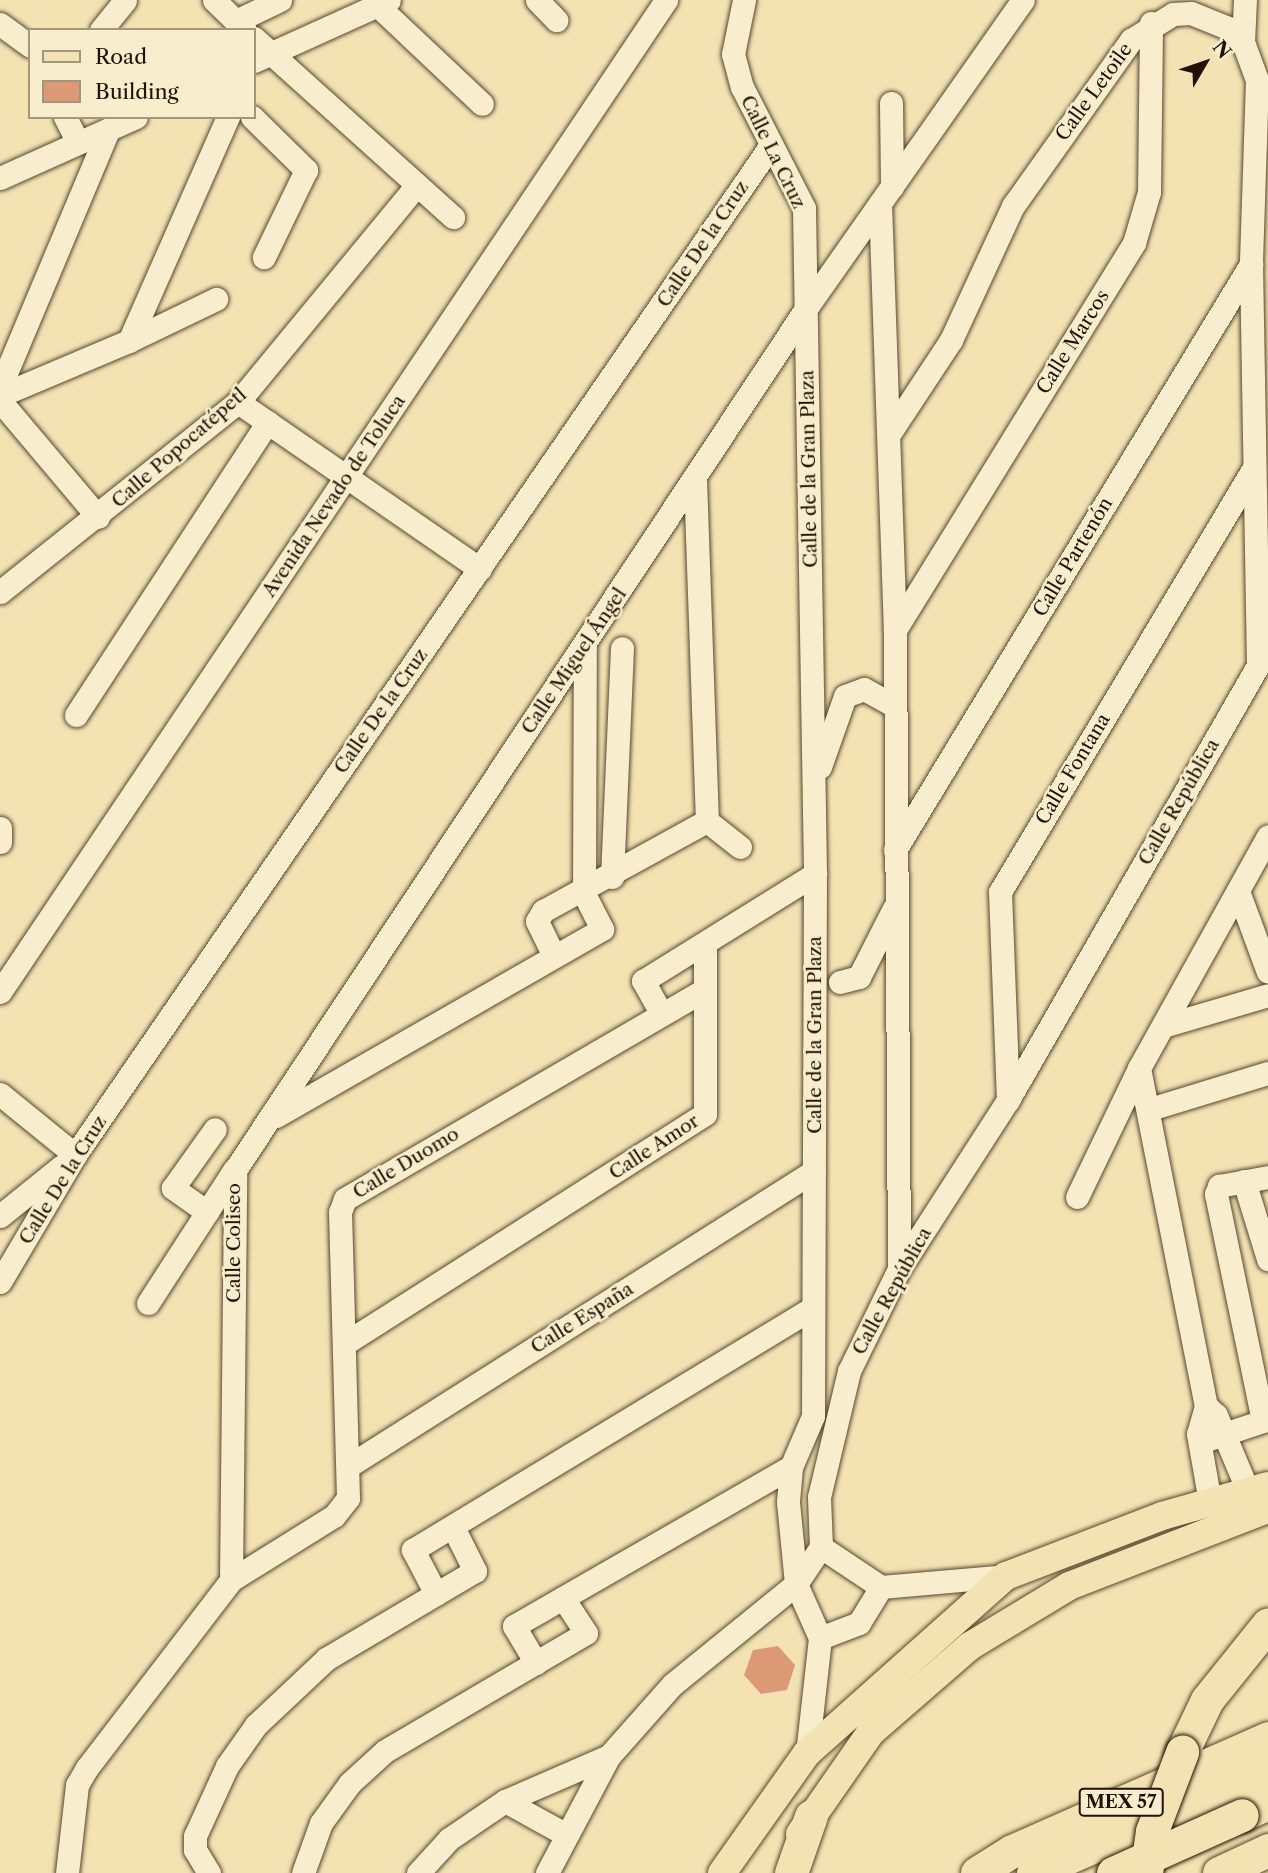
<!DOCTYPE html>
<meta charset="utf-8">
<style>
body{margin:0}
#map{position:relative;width:1268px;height:1873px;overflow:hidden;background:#f4e3b2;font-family:"Libre Caslon Text",serif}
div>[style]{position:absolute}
.building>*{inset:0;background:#db9a75}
.roads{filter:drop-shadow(0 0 2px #56472f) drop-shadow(0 0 2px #56472f)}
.minor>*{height:23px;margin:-11.5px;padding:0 11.5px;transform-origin:11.5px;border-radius:11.5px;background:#f8edcd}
.major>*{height:28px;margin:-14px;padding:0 14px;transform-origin:14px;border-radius:14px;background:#f4e3b2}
.highway>*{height:33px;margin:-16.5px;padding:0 16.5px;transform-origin:16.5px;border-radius:16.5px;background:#f4e3b2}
.bridges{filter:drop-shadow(0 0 2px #211303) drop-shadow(0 0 2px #211303)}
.highway-bridge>*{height:33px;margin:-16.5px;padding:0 16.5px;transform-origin:16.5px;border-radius:16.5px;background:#f4e3b2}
span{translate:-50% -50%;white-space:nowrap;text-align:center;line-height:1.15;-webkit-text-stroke:5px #f8edcd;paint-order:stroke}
.shield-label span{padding:2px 5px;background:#f8edcd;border:2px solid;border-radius:5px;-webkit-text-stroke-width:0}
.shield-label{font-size:18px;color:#211303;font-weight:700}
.street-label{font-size:19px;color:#211303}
.legend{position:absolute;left:28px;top:28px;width:228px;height:91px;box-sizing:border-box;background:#f8edcd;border:2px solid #a2967c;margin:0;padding:9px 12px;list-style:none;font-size:21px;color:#211303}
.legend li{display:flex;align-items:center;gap:14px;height:35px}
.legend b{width:35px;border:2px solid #a2967c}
.north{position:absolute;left:1170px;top:28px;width:70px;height:70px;-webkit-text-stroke:5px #f8edcd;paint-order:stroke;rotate:51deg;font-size:19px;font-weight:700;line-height:28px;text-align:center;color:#211303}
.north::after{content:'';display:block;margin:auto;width:24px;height:32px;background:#211303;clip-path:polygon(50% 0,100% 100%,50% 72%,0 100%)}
</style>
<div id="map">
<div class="building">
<div style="clip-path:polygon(778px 1646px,795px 1665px,787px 1690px,761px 1694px,744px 1675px,753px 1650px)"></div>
</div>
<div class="roads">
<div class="minor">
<div style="left:214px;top:0;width:43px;rotate:44.1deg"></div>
<div style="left:537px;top:0;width:28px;rotate:46deg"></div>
<div style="left:744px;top:0;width:55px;rotate:101.5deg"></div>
<div style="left:733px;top:54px;width:34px;rotate:75deg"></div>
<div style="left:742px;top:87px;width:136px;rotate:62.9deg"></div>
<div style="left:804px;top:208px;width:666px;rotate:89.05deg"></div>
<div style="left:815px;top:874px;width:542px;rotate:90.21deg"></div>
<div style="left:813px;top:1416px;width:56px;rotate:113.3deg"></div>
<div style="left:791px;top:1467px;width:35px;rotate:95deg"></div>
<div style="left:788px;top:1502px;width:82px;rotate:84.4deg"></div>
<div style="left:796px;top:1584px;width:59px;rotate:66deg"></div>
<div style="left:820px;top:1638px;width:116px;rotate:96.4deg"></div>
<div style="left:377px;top:5px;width:144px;rotate:43.3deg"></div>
<div style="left:236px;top:21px;width:49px;rotate:-25.5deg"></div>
<div style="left:0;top:24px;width:37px;rotate:36deg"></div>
<div style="left:101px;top:30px;width:38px;rotate:-51deg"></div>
<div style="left:254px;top:38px;width:268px;rotate:42deg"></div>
<div style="left:1243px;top:42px;width:42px;rotate:-87.3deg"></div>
<div style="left:254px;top:61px;width:148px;rotate:-24.3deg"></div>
<div style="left:891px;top:103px;width:84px;rotate:89.3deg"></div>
<div style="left:65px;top:117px;width:29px;rotate:63deg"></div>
<div style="left:252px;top:117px;width:76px;rotate:44.5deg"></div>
<div style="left:306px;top:170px;width:97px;rotate:115.8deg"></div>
<div style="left:0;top:178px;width:149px;rotate:-24.2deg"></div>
<div style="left:880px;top:203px;width:427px;rotate:88deg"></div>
<div style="left:895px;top:630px;width:639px;rotate:89.64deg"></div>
<div style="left:129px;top:341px;width:97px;rotate:-25.8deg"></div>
<div style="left:1px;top:395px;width:139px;rotate:-22.9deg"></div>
<div style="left:129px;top:341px;width:245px;rotate:-66.2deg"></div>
<div style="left:238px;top:402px;width:294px;rotate:34.6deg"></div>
<div style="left:891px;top:431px;width:109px;rotate:-56.6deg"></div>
<div style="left:951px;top:340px;width:148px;rotate:-65.2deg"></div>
<div style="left:1013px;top:206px;width:204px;rotate:-54.6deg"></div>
<div style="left:1131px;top:40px;width:49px;rotate:-31.8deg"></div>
<div style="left:1173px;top:14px;width:18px;rotate:-3deg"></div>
<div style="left:1191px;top:13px;width:40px;rotate:22deg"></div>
<div style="left:1228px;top:28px;width:21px;rotate:43deg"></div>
<div style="left:1243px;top:42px;width:40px;rotate:69.8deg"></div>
<div style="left:1257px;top:80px;width:184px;rotate:91.9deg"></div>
<div style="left:1251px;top:264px;width:400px;rotate:89deg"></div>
<div style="left:695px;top:479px;width:342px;rotate:88deg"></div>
<div style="left:98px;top:517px;width:148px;rotate:-130.1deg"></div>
<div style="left:3px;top:404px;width:19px;rotate:-96deg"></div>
<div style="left:1px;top:385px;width:277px;rotate:-67.2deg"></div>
<div style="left:0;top:592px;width:305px;rotate:-38.6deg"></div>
<div style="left:238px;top:402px;width:281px;rotate:-50.5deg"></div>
<div style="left:895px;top:630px;width:455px;rotate:-58.3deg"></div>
<div style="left:1134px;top:243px;width:53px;rotate:-73.6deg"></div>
<div style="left:1149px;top:192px;width:169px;rotate:-89.3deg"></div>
<div style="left:76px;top:715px;width:350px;rotate:-56.8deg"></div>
<div style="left:820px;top:767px;width:75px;rotate:-70.6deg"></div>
<div style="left:845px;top:696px;width:20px;rotate:-20deg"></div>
<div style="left:864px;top:689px;width:35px;rotate:29deg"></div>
<div style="left:0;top:828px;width:14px;rotate:90deg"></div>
<div style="left:895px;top:850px;width:686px;rotate:-58.72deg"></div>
<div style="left:612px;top:877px;width:229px;rotate:-87.5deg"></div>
<div style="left:1238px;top:891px;width:86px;rotate:69.7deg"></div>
<div style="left:552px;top:952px;width:34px;rotate:-116deg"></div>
<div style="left:537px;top:921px;width:12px;rotate:-59deg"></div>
<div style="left:543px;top:911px;width:187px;rotate:-28.8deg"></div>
<div style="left:707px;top:821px;width:42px;rotate:38.2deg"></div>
<div style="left:840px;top:982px;width:20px;rotate:-15deg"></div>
<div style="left:859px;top:977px;width:77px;rotate:-63.1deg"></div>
<div style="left:0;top:992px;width:1195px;rotate:-56.12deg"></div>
<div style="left:661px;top:1013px;width:37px;rotate:-119deg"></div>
<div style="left:643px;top:981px;width:203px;rotate:-31.9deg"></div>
<div style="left:1163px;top:1026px;width:109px;rotate:-16.4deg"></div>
<div style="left:1139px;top:1068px;width:345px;rotate:78.8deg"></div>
<div style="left:1206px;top:1406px;width:13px;rotate:42deg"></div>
<div style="left:1216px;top:1415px;width:82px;rotate:67.2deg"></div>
<div style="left:0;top:1094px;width:97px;rotate:39.1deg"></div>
<div style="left:1008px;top:1100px;width:208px;rotate:-92.2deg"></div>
<div style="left:1000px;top:892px;width:492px;rotate:-59.1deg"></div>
<div style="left:1150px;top:1109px;width:123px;rotate:-17deg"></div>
<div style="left:276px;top:1116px;width:376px;rotate:-29.8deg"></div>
<div style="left:602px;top:929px;width:39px;rotate:-117deg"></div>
<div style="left:584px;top:894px;width:250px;rotate:-89.8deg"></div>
<div style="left:1244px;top:1181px;width:82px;rotate:72.9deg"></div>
<div style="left:1077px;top:1197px;width:143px;rotate:-64.3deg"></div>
<div style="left:1139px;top:1068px;width:265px;rotate:-60.9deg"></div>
<div style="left:207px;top:1212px;width:42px;rotate:-144.8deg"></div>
<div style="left:173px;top:1188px;width:72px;rotate:-54.6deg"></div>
<div style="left:0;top:1216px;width:80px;rotate:-38.9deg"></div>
<div style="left:0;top:1282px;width:147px;rotate:-59.4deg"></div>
<div style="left:75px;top:1155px;width:1227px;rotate:-55.43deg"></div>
<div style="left:148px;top:1303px;width:158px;rotate:-57.1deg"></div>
<div style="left:347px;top:1342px;width:424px;rotate:-32.5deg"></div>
<div style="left:705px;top:1114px;width:170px;rotate:-90deg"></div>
<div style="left:1206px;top:1406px;width:29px;rotate:106deg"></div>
<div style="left:1198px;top:1434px;width:69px;rotate:80deg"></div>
<div style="left:1200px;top:1442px;width:66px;rotate:-18.4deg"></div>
<div style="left:1263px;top:1421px;width:232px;rotate:-101.7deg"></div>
<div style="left:1216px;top:1194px;width:9px;rotate:-69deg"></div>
<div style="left:1219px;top:1186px;width:50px;rotate:-10.4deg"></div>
<div style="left:350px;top:1465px;width:549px;rotate:-32.36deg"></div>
<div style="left:821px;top:1547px;width:72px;rotate:33.7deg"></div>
<div style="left:881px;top:1587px;width:125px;rotate:-5deg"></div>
<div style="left:231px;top:1580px;width:410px;rotate:-89.4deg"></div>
<div style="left:235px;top:1170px;width:1035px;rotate:-56.46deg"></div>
<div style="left:807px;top:307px;width:375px;rotate:-54.9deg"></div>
<div style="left:436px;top:1594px;width:50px;rotate:-117.6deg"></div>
<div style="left:413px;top:1550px;width:467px;rotate:-31.2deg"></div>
<div style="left:820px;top:1638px;width:42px;rotate:-21deg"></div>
<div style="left:859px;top:1623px;width:42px;rotate:-58.6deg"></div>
<div style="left:536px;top:1663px;width:43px;rotate:-120.7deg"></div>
<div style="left:514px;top:1626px;width:319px;rotate:-29.9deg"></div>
<div style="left:505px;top:1801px;width:66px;rotate:28.9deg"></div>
<div style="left:67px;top:1873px;width:89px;rotate:-83.5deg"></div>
<div style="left:77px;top:1785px;width:20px;rotate:-60deg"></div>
<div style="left:87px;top:1768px;width:237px;rotate:-52.5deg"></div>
<div style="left:231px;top:1580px;width:121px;rotate:-31.9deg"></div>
<div style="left:334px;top:1516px;width:23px;rotate:-52deg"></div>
<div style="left:348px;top:1498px;width:286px;rotate:-91.6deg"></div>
<div style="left:340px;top:1212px;width:14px;rotate:-69deg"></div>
<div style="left:345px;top:1199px;width:415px;rotate:-30.2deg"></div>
<div style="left:209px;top:1873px;width:27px;rotate:-121deg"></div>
<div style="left:195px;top:1850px;width:14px;rotate:-90deg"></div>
<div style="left:195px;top:1836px;width:77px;rotate:-65.4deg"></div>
<div style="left:227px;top:1766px;width:50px;rotate:-54.7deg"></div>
<div style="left:256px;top:1725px;width:96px;rotate:-43.3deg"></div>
<div style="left:326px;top:1659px;width:173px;rotate:-30.6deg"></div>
<div style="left:475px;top:1571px;width:47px;rotate:-116.6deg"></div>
<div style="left:303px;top:1873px;width:53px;rotate:-70.2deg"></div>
<div style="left:321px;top:1823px;width:49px;rotate:-54.1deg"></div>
<div style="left:350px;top:1783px;width:47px;rotate:-42.4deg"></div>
<div style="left:385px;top:1751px;width:233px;rotate:-30.4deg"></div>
<div style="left:586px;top:1633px;width:42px;rotate:-123.3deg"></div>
<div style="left:418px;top:1873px;width:46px;rotate:-47.6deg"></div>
<div style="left:449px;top:1839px;width:68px;rotate:-34.2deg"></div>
<div style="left:505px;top:1801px;width:113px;rotate:-23.4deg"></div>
<div style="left:547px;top:1873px;width:132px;rotate:-62.1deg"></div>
<div style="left:609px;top:1756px;width:96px;rotate:-48.4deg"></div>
<div style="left:673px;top:1684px;width:159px;rotate:-39.1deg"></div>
<div style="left:796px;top:1584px;width:45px;rotate:-56deg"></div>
<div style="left:821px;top:1547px;width:50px;rotate:-92.3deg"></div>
<div style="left:819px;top:1497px;width:130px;rotate:-76.6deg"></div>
<div style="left:849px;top:1371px;width:114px;rotate:-63.9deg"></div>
<div style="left:899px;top:1269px;width:201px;rotate:-57.2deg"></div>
<div style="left:1008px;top:1100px;width:521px;rotate:-60.09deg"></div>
</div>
<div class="major">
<div style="left:800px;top:1834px;width:124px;rotate:-55.2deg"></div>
<div style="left:871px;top:1732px;width:131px;rotate:-41deg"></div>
<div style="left:970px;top:1646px;width:116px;rotate:-31.2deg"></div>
<div style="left:1069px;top:1586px;width:213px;rotate:-21.2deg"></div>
<div style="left:722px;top:1873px;width:147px;rotate:-54.7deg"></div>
<div style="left:807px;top:1753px;width:266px;rotate:-41.7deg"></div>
<div style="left:1006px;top:1576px;width:167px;rotate:-21deg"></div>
<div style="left:1162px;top:1516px;width:110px;rotate:-15.8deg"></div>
</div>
<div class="highway">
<div style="left:1182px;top:1752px;width:58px;rotate:-64.3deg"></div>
<div style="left:1207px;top:1700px;width:97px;rotate:-51.2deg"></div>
<div style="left:1242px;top:1815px;width:29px;rotate:-25deg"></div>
<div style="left:791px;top:1873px;width:60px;rotate:-70.7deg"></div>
<div style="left:977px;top:1873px;width:41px;rotate:-32.2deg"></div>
<div style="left:1012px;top:1851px;width:280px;rotate:-23.8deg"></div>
<div style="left:1033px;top:1873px;width:257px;rotate:-23.7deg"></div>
<div style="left:1219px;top:1873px;width:54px;rotate:-25.1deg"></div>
</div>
</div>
<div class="bridges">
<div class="highway-bridge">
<div style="left:1113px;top:1873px;width:141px;rotate:-24.2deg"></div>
<div style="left:1146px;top:1873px;width:42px;rotate:-81.9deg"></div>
<div style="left:1152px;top:1831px;width:85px;rotate:-69.2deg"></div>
</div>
</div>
<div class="shield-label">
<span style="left:1121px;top:1802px">MEX 57</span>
</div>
<div class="street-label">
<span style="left:1094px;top:92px;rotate:-54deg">Calle Letoile</span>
<span style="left:773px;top:152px;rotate:64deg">Calle La Cruz</span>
<span style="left:703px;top:244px;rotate:-56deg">Calle De la Cruz</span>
<span style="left:1073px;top:342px;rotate:-58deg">Calle Marcos</span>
<span style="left:179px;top:448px;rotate:-41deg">Calle Popocatépetl</span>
<span style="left:809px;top:469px;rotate:-91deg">Calle de la Gran Plaza</span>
<span style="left:334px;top:496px;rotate:-56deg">Avenida Nevado de Toluca</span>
<span style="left:1073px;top:557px;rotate:-59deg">Calle Partenón</span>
<span style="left:574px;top:661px;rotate:-56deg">Calle Miguel Ángel</span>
<span style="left:381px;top:711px;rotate:-55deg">Calle De la Cruz</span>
<span style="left:1073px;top:769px;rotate:-59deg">Calle Fontana</span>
<span style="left:1179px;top:802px;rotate:-60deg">Calle República</span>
<span style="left:815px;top:1035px;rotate:-90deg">Calle de la Gran Plaza</span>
<span style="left:654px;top:1147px;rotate:-33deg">Calle Amor</span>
<span style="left:406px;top:1163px;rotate:-31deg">Calle Duomo</span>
<span style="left:63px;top:1180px;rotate:-58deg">Calle De la Cruz</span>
<span style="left:234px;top:1243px;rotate:-90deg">Calle Coliseo</span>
<span style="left:892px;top:1291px;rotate:-61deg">Calle República</span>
<span style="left:582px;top:1318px;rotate:-32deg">Calle España</span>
</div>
<ul class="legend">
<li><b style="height:9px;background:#f4e3b2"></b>Road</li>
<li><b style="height:19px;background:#db9a75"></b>Building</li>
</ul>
<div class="north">N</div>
</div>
